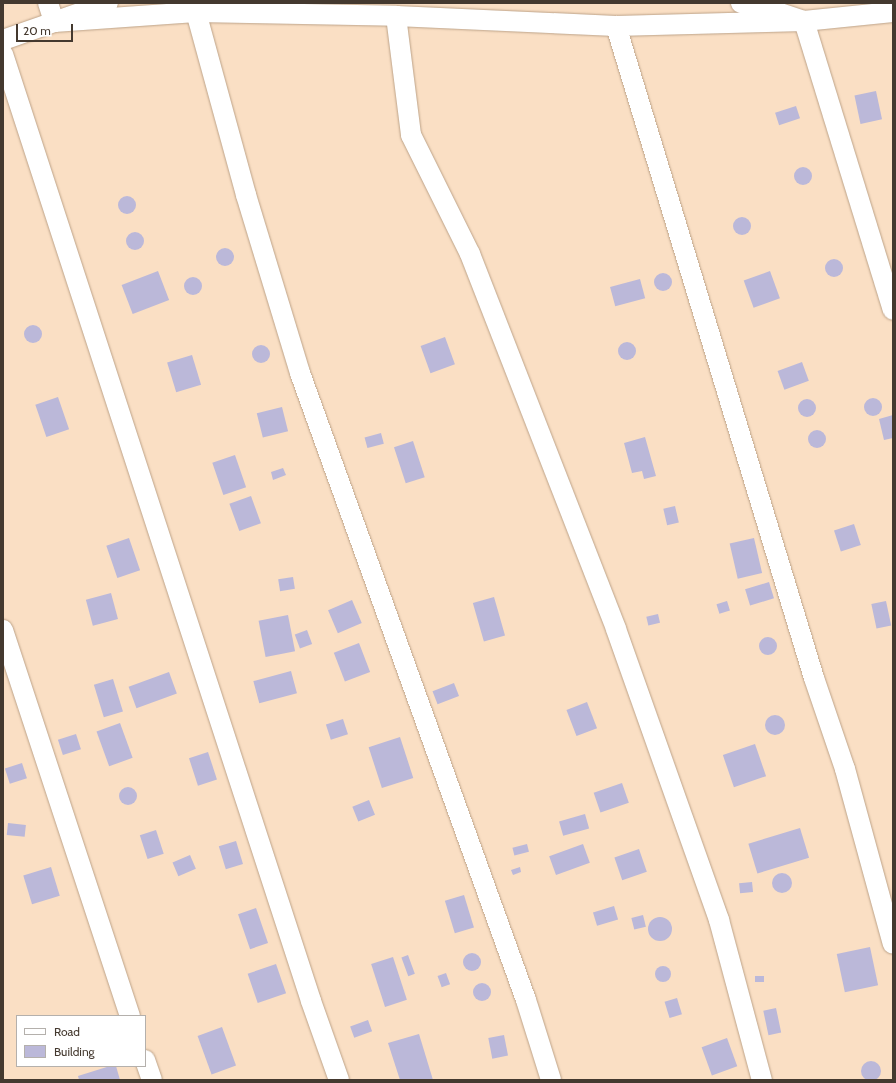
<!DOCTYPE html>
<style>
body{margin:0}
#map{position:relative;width:896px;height:1083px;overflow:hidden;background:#fadfc4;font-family:Cabin,sans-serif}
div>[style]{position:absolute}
.building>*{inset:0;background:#bbb8d9;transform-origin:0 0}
.round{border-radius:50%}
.roads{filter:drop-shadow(0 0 1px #bda389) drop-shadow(0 0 1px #bda389)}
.minor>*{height:20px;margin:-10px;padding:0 10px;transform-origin:10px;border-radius:10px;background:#fff}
span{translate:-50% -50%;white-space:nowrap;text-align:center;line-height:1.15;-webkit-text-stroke:4px #fff;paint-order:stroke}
.frame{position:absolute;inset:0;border:4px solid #44392f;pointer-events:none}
.legend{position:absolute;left:16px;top:1015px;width:130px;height:52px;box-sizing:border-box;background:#fff;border:1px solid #b4b0ac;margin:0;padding:5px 7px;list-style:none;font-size:12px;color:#44392f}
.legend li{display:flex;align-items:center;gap:8px;height:20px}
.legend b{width:20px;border:1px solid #b4b0ac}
.scale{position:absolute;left:16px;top:24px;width:57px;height:18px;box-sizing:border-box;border:2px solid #44392f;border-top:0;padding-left:5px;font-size:12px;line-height:14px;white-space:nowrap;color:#44392f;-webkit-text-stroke:3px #fff;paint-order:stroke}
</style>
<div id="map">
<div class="building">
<div style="left:876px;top:91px;width:29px;height:22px;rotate:78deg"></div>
<div style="left:796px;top:106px;width:13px;height:22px;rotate:72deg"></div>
<div class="round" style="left:794px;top:167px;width:18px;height:18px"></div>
<div class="round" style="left:118px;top:196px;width:18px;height:18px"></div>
<div class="round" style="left:733px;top:217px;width:18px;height:18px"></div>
<div class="round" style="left:126px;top:232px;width:18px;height:18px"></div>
<div class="round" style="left:216px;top:248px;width:18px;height:18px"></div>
<div class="round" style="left:825px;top:259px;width:18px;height:18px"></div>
<div style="left:158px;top:271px;width:31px;height:39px;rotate:69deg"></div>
<div style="left:770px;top:271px;width:29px;height:28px;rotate:70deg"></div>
<div class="round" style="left:654px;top:273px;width:18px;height:18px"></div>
<div class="round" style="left:184px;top:277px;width:18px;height:18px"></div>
<div style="left:640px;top:279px;width:20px;height:31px;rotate:75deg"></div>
<div class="round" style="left:24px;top:325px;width:18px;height:18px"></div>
<div style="left:445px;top:337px;width:29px;height:26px;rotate:70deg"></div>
<div class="round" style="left:618px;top:342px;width:18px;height:18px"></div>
<div class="round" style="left:252px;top:345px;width:18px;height:18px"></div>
<div style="left:192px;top:355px;width:31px;height:26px;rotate:73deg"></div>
<div style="left:802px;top:362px;width:20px;height:26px;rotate:70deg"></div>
<div style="left:58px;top:397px;width:34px;height:24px;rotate:71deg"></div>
<div class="round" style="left:864px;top:398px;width:18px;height:18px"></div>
<div class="round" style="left:798px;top:399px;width:18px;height:18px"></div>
<div style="left:282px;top:407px;width:25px;height:26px;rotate:76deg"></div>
<div style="clip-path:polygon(893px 415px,893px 438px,884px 440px,879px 419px)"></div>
<div class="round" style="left:808px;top:430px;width:18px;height:18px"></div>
<div style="left:381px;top:433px;width:11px;height:17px;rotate:75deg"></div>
<div style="clip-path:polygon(645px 437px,656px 476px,644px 479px,642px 471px,632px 473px,624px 443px)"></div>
<div style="left:413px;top:441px;width:38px;height:20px;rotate:72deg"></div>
<div style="left:235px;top:455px;width:34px;height:24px;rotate:71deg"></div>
<div style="clip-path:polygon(283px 468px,286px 475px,273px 480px,271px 472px)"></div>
<div style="left:251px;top:496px;width:29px;height:23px;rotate:70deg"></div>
<div style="left:675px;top:506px;width:17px;height:12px;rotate:77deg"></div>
<div style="left:854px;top:524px;width:22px;height:21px;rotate:72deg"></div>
<div style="left:129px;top:538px;width:34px;height:24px;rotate:71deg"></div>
<div style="left:754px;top:538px;width:36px;height:25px;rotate:77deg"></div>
<div style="left:293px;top:577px;width:12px;height:15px;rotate:81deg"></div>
<div style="left:769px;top:582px;width:17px;height:25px;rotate:73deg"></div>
<div style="left:111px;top:593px;width:27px;height:26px;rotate:75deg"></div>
<div style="left:494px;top:597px;width:40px;height:22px;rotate:74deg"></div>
<div style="left:352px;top:600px;width:25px;height:26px;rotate:67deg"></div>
<div style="left:727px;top:601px;width:10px;height:11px;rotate:73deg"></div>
<div style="left:886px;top:601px;width:25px;height:15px;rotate:78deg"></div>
<div style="left:658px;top:614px;width:9px;height:12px;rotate:77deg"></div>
<div style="left:288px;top:615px;width:37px;height:30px;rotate:79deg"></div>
<div style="left:307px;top:630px;width:15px;height:13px;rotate:70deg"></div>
<div class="round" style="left:759px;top:637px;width:18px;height:18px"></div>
<div style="left:359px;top:643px;width:31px;height:27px;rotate:69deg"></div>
<div style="left:291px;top:671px;width:23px;height:39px;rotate:75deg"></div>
<div style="left:169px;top:672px;width:23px;height:43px;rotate:70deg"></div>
<div style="left:113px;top:679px;width:34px;height:20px;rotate:73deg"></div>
<div style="left:454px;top:683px;width:14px;height:23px;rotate:69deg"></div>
<div style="left:587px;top:702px;width:28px;height:22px;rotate:69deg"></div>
<div class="round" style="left:765px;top:715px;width:20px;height:20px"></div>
<div style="left:343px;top:719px;width:16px;height:18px;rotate:72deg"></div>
<div style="left:120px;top:723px;width:37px;height:25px;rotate:70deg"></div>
<div style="left:76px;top:734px;width:16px;height:19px;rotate:72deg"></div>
<div style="left:400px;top:737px;width:43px;height:33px;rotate:72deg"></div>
<div style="left:755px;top:744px;width:34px;height:34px;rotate:71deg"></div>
<div style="left:208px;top:752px;width:29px;height:20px;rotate:72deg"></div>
<div style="left:22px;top:763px;width:16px;height:18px;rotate:72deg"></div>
<div style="left:622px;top:783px;width:21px;height:30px;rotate:71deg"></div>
<div class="round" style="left:119px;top:787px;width:18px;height:18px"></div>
<div style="left:369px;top:800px;width:16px;height:18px;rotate:68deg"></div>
<div style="left:585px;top:814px;width:15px;height:27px;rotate:74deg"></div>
<div style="left:8px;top:823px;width:18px;height:12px;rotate:6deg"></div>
<div style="left:800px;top:828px;width:31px;height:54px;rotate:73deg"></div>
<div style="left:156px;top:830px;width:25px;height:17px;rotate:72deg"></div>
<div style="left:236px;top:841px;width:24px;height:18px;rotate:73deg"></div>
<div style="left:527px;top:844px;width:8px;height:15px;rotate:76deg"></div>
<div style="left:583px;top:844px;width:20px;height:36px;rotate:70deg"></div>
<div style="left:639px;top:849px;width:24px;height:26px;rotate:71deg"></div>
<div style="left:190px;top:855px;width:15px;height:19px;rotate:67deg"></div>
<div style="left:51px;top:867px;width:30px;height:29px;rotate:73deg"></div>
<div style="clip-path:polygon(520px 867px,521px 872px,513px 875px,511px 870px)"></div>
<div class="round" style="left:772px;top:873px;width:20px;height:20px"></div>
<div style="left:752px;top:882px;width:10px;height:13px;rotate:84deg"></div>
<div style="left:464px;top:895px;width:34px;height:20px;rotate:73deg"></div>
<div style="left:614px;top:906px;width:14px;height:22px;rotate:73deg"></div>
<div style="left:256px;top:908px;width:37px;height:19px;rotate:71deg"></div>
<div style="left:643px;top:915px;width:12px;height:12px;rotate:76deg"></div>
<div class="round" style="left:648px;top:917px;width:24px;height:24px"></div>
<div style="left:870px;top:947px;width:39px;height:34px;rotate:78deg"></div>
<div class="round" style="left:463px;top:953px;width:18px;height:18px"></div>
<div style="left:408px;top:955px;width:20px;height:7px;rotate:70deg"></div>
<div style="left:393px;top:957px;width:45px;height:23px;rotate:72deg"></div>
<div style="left:276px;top:964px;width:31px;height:30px;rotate:71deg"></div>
<div class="round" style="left:655px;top:966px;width:16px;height:16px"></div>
<div style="left:446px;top:973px;width:12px;height:9px;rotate:70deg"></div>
<div style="left:764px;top:976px;width:6px;height:9px;rotate:90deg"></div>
<div class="round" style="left:473px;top:983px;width:18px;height:18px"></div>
<div style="left:677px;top:998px;width:17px;height:13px;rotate:73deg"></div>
<div style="left:776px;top:1008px;width:25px;height:13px;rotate:78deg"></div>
<div style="left:368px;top:1020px;width:12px;height:19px;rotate:70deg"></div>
<div style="left:222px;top:1027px;width:41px;height:26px;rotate:70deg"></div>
<div style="clip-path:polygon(419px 1034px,433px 1080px,400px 1080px,388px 1043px)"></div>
<div style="left:504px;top:1035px;width:21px;height:16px;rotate:79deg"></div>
<div style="left:727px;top:1038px;width:30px;height:27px;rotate:70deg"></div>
<div class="round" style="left:861px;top:1061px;width:20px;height:20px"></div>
<div style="clip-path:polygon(110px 1066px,116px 1066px,120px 1080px,79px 1080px,78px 1076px)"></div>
</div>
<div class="roads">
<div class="minor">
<div style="left:48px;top:3px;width:20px;rotate:72deg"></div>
<div style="left:54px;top:22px;width:57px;rotate:-19.4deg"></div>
<div style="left:741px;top:3px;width:25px;rotate:12deg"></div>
<div style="left:765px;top:8px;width:41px;rotate:18.4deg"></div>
<div style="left:804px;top:21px;width:302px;rotate:72.9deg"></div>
<div style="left:196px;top:12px;width:190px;rotate:74.7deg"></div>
<div style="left:246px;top:195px;width:186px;rotate:73.1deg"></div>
<div style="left:300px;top:373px;width:666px;rotate:70.18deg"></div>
<div style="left:526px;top:1000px;width:84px;rotate:72.6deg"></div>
<div style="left:396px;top:16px;width:120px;rotate:82.8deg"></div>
<div style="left:411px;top:135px;width:133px;rotate:63.6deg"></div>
<div style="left:470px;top:254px;width:402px;rotate:68.7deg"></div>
<div style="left:616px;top:629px;width:309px;rotate:70.5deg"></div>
<div style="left:719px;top:920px;width:166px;rotate:75deg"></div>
<div style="left:616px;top:26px;width:681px;rotate:73.11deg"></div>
<div style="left:814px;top:678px;width:96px;rotate:71.2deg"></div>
<div style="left:845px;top:769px;width:181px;rotate:74.7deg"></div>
<div style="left:3px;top:40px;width:54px;rotate:-19.4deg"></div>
<div style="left:54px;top:22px;width:142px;rotate:-4deg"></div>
<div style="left:196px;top:12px;width:200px;rotate:1.1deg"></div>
<div style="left:396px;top:16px;width:220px;rotate:2.6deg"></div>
<div style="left:616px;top:26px;width:188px;rotate:-1.5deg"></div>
<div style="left:804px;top:21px;width:89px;rotate:-5.8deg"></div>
<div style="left:3px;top:54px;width:996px;rotate:71.98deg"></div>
<div style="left:311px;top:1001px;width:84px;rotate:70.5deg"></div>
<div style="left:3px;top:630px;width:406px;rotate:71.8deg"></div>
<div style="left:145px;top:1060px;width:21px;rotate:71deg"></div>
</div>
</div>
<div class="frame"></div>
<ul class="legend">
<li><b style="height:5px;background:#fff"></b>Road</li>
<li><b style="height:11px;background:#bbb8d9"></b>Building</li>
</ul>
<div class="scale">20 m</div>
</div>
